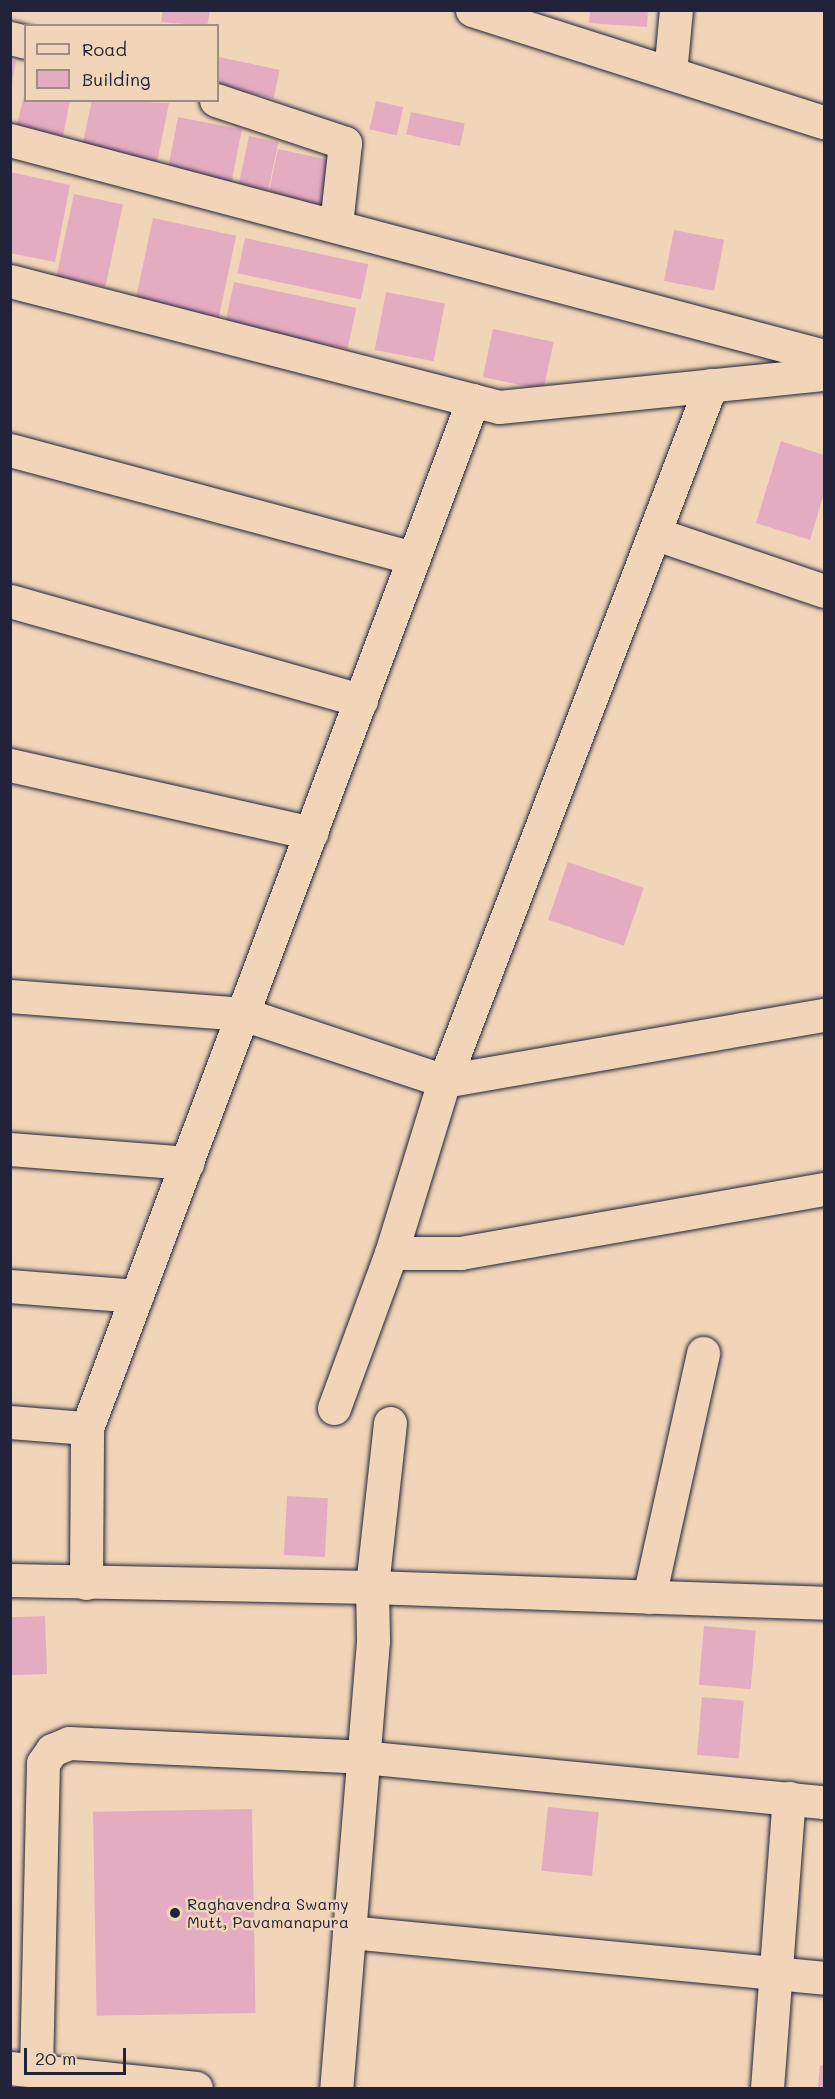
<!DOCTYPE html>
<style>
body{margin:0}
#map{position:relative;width:835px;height:2099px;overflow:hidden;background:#f1d5b8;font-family:Mali,sans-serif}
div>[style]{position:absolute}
.building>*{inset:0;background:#e4acc0;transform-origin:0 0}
.roads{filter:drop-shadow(0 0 2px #22223b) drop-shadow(0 0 2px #22223b)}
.minor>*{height:33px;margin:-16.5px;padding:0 16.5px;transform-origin:16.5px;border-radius:16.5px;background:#f1d5b8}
.dots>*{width:16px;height:16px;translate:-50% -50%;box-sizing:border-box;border:3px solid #f1d5b8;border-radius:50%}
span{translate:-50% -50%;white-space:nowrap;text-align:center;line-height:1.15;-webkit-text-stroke:5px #f1d5b8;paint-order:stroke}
.poi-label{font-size:16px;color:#22223b}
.left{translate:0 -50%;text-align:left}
.frame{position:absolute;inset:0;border:12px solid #22223b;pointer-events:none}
.legend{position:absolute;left:24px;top:24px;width:195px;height:78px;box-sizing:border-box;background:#f1d5b8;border:2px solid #9e8d86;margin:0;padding:8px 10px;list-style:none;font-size:18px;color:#22223b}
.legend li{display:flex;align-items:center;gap:12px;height:30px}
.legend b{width:30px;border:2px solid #9e8d86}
.scale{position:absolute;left:24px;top:2048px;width:102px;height:27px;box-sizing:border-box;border:3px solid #22223b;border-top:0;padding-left:8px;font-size:18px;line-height:21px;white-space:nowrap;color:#22223b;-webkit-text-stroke:4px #f1d5b8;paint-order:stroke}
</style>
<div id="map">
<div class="building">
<div style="clip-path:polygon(163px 10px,210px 10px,207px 26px,161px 22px)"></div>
<div style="clip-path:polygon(590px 10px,648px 10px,647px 27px,589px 23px)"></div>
<div style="left:219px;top:57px;width:62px;height:29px;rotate:12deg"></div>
<div style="clip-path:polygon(10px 60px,16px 61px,12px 83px,10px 83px)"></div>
<div style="clip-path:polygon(26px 87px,26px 100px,70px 100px,61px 147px,14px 136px)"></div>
<div style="clip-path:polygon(92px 100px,169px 103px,156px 167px,81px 152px)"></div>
<div style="left:376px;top:101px;width:28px;height:29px;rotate:13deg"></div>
<div style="left:411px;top:112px;width:55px;height:23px;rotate:12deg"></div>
<div style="left:178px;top:117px;width:65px;height:61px;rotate:11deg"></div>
<div style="left:249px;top:136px;width:30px;height:60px;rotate:12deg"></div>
<div style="left:278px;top:149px;width:68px;height:47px;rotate:12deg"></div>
<div style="clip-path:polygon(10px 172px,70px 185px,55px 262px,10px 253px)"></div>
<div style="left:74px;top:194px;width:50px;height:84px;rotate:12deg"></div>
<div style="left:153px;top:218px;width:85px;height:92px;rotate:12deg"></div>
<div style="left:674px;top:230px;width:51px;height:52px;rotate:11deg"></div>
<div style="left:245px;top:238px;width:126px;height:36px;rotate:12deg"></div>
<div style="left:234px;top:282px;width:125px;height:42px;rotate:12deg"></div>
<div style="left:386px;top:292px;width:60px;height:59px;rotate:11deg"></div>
<div style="left:493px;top:329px;width:62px;height:49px;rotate:12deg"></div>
<div style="clip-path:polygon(781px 441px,824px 455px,824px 493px,810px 540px,756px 523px)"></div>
<div style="left:568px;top:862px;width:80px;height:61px;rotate:19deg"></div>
<div style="left:287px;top:1496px;width:41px;height:59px;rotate:3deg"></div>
<div style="left:45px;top:1616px;width:58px;height:35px;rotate:88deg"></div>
<div style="left:704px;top:1626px;width:52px;height:59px;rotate:5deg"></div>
<div style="left:702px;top:1697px;width:42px;height:58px;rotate:5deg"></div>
<div style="left:548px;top:1807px;width:51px;height:64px;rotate:6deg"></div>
<div style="left:252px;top:1809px;width:204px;height:159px;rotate:89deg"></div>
<div style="clip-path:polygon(820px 2065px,824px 2066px,824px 2088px,818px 2088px)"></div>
</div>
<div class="roads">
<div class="minor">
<div style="left:472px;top:10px;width:369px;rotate:17.7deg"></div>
<div style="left:10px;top:38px;width:16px;rotate:14deg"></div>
<div style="left:670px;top:73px;width:63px;rotate:-84.6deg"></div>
<div style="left:216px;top:100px;width:136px;rotate:18.4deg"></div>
<div style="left:345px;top:143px;width:81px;rotate:96.3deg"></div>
<div style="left:10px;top:140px;width:842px;rotate:14.86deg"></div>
<div style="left:10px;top:281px;width:505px;rotate:14.45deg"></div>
<div style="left:499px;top:407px;width:327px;rotate:-5.8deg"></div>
<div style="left:711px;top:385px;width:745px;rotate:110.99deg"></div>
<div style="left:444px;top:1081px;width:180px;rotate:107.1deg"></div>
<div style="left:391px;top:1253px;width:70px"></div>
<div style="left:461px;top:1253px;width:369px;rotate:-10deg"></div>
<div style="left:10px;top:450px;width:418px;rotate:15deg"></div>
<div style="left:656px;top:534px;width:177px;rotate:18.7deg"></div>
<div style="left:10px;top:601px;width:365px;rotate:15.8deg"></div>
<div style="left:10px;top:765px;width:309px;rotate:12.7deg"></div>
<div style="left:10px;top:996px;width:234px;rotate:4.4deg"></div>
<div style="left:243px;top:1014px;width:212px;rotate:18.4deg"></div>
<div style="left:444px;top:1081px;width:386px;rotate:-9.9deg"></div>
<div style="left:10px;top:1149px;width:178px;rotate:4.5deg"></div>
<div style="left:10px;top:1286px;width:127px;rotate:4.5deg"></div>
<div style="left:334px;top:1408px;width:165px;rotate:-69.8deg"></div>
<div style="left:10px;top:1422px;width:77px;rotate:4.5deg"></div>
<div style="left:390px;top:1423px;width:165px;rotate:96.3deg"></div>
<div style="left:372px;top:1587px;width:452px;rotate:2deg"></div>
<div style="left:10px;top:1580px;width:362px;rotate:1.1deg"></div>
<div style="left:372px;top:1587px;width:54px;rotate:88.9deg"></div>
<div style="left:373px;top:1641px;width:449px;rotate:94.7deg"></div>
<div style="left:86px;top:1583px;width:155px;rotate:-89.6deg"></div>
<div style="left:87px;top:1428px;width:1098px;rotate:-69.42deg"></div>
<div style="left:649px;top:1597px;width:250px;rotate:-77.5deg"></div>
<div style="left:349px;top:1932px;width:477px;rotate:5.5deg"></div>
<div style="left:10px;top:2068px;width:187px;rotate:6.1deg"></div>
<div style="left:36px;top:2071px;width:308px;rotate:-88.7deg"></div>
<div style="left:43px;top:1763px;width:16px;rotate:-55deg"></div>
<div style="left:52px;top:1750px;width:18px;rotate:-22deg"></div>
<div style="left:69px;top:1743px;width:293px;rotate:2.7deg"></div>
<div style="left:362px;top:1757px;width:464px;rotate:5.6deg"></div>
<div style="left:767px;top:2088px;width:291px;rotate:-85.7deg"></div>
</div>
</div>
<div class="dots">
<div style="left:175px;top:1913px;background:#22223b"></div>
</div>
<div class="poi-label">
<span class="left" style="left:187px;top:1913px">Raghavendra Swamy<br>Mutt, Pavamanapura</span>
</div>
<div class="frame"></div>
<ul class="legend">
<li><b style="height:8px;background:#f1d5b8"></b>Road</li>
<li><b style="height:16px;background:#e4acc0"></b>Building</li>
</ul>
<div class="scale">20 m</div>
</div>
